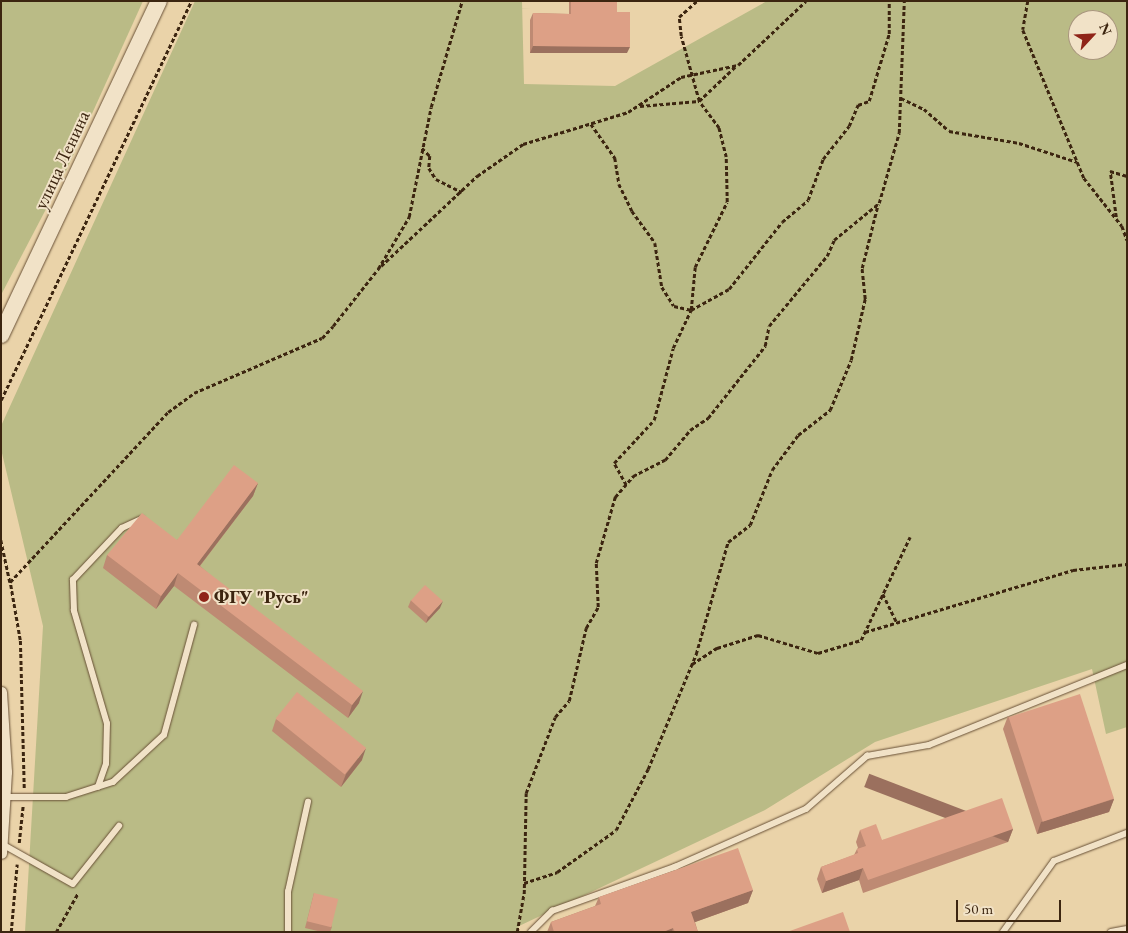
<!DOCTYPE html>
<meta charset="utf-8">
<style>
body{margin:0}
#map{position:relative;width:1128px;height:933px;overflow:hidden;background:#ead3a9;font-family:"EB Garamond",serif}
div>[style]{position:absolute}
.green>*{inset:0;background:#babb86}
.path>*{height:2.5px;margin-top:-1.25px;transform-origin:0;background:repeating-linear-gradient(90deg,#3c2510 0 4px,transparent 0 6.5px)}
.roads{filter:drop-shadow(0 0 1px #685036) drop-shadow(0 0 1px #685036)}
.lane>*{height:5.5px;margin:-2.75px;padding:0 2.75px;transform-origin:2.75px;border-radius:2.75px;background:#f1e2c7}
.street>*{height:11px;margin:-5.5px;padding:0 5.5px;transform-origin:5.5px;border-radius:5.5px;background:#f1e2c7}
.secondary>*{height:16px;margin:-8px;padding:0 8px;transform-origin:8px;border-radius:8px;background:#f1e2c7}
.wall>*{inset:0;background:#be8a73}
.shaded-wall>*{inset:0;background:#9b705e;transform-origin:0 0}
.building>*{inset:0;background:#dda086;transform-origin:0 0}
.dots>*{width:14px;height:14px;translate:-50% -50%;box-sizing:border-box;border:2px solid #f1e2c7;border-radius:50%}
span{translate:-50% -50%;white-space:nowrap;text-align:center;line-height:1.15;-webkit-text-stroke:4px #f1e2c7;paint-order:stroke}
.street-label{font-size:19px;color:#3c2510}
.poi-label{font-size:19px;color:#3c2510;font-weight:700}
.left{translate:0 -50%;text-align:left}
.frame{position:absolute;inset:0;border:2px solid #3c2510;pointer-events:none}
.north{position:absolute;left:1068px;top:10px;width:50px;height:50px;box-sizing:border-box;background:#f1e2c7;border:1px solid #a9967e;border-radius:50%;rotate:65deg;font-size:14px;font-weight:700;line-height:20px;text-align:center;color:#3c2510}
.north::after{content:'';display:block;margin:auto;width:18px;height:22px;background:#8f2418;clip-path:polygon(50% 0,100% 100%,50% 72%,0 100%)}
.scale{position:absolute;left:956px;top:900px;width:105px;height:22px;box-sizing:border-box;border:2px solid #3c2510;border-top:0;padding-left:6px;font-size:15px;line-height:18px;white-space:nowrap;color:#3c2510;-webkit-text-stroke:4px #f1e2c7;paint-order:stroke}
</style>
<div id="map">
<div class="green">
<div style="clip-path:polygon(1px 1px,143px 1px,67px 169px,1px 295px)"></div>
<div style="clip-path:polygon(evenodd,195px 1px,522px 1px,524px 84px,615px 86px,767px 1px,1127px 1px,1127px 727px,1106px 734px,1092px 669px,875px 742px,765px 810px,519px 926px,517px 932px,25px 932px,43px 626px,1px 449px,1px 426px,195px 1px,1078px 20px,1108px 20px,1108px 50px,1078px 50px,1078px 20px)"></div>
</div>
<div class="path">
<div style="left:1028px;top:1px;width:29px;rotate:100deg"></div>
<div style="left:1023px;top:30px;width:160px;rotate:67.6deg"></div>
<div style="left:1084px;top:178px;width:61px;rotate:51.6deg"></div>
<div style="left:1122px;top:226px;width:15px;rotate:70deg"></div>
<div style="left:901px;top:98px;width:25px;rotate:26deg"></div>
<div style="left:924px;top:109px;width:33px;rotate:41deg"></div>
<div style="left:949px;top:131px;width:71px;rotate:9.7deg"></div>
<div style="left:1019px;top:143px;width:61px;rotate:18.1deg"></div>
<div style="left:640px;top:106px;width:59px;rotate:-4.8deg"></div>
<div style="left:699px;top:101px;width:52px;rotate:-43.5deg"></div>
<div style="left:591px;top:124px;width:42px;rotate:54.8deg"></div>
<div style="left:615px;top:158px;width:26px;rotate:81deg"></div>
<div style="left:619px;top:184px;width:30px;rotate:64deg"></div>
<div style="left:632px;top:211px;width:39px;rotate:54deg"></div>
<div style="left:655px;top:243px;width:45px;rotate:81deg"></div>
<div style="left:662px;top:287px;width:22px;rotate:58deg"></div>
<div style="left:674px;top:306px;width:17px;rotate:13deg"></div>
<div style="left:691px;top:310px;width:43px;rotate:-84.7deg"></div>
<div style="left:695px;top:267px;width:72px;rotate:-63.8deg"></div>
<div style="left:727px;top:202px;width:45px;rotate:-91.3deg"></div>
<div style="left:726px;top:157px;width:30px;rotate:-104deg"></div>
<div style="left:719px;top:128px;width:34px;rotate:-127deg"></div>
<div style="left:699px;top:101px;width:67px;rotate:-105.5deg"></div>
<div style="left:681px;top:36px;width:19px;rotate:-96deg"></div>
<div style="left:679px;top:17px;width:24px;rotate:-42deg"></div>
<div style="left:422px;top:148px;width:11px;rotate:45deg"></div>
<div style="left:430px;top:156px;width:12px;rotate:95deg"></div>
<div style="left:429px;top:168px;width:13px;rotate:58deg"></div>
<div style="left:436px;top:179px;width:29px;rotate:27deg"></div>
<div style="left:1116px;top:217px;width:46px;rotate:-97.4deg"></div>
<div style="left:1110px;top:171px;width:18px;rotate:16deg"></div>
<div style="left:381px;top:266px;width:132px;rotate:-43.2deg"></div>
<div style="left:477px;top:176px;width:56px;rotate:-34.8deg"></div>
<div style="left:523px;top:144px;width:110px;rotate:-16.9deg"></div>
<div style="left:628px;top:112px;width:64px;rotate:-33.4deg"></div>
<div style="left:681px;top:77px;width:58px;rotate:-11.9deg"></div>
<div style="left:738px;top:65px;width:93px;rotate:-43.3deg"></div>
<div style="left:1px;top:400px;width:442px;rotate:-64.5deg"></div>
<div style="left:626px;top:485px;width:25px;rotate:-119deg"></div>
<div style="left:614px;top:463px;width:59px;rotate:-47.1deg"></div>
<div style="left:654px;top:420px;width:74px;rotate:-75.2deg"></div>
<div style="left:673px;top:348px;width:42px;rotate:-64.7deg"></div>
<div style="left:691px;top:310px;width:43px;rotate:-28.9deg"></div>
<div style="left:729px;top:289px;width:85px;rotate:-51.7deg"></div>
<div style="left:782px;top:222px;width:34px;rotate:-40deg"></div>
<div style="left:808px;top:200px;width:44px;rotate:-69.9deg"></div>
<div style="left:823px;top:159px;width:42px;rotate:-51.8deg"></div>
<div style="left:849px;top:126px;width:23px;rotate:-67deg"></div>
<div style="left:858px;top:105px;width:12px;rotate:-20deg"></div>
<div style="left:869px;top:101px;width:70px;rotate:-73.4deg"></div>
<div style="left:889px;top:34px;width:33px;rotate:-90deg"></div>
<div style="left:1px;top:540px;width:43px;rotate:77.9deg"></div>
<div style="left:883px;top:594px;width:32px;rotate:64deg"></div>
<div style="left:865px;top:632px;width:217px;rotate:-16.6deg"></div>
<div style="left:1073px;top:570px;width:54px;rotate:-6.3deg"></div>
<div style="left:692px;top:664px;width:30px;rotate:-33deg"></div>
<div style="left:717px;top:648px;width:43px;rotate:-17.6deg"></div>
<div style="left:758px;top:635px;width:63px;rotate:16.7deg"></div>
<div style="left:818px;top:653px;width:45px;rotate:-16.8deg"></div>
<div style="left:861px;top:640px;width:114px;rotate:-64.6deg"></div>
<div style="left:24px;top:788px;width:148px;rotate:-91.5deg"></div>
<div style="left:20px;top:640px;width:59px;rotate:-99.8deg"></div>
<div style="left:10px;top:582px;width:232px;rotate:-47.1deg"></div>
<div style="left:168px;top:412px;width:32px;rotate:-36deg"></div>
<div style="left:194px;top:393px;width:139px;rotate:-23.3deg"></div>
<div style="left:322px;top:338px;width:16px;rotate:-47deg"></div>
<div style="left:333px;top:326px;width:73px;rotate:-51.7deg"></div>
<div style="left:378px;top:269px;width:61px;rotate:-59.2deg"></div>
<div style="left:409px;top:217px;width:112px;rotate:-78.7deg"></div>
<div style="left:431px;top:107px;width:110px;rotate:-73.7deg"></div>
<div style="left:19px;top:843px;width:37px;rotate:-84deg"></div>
<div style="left:524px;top:883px;width:35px;rotate:-18deg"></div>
<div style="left:557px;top:872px;width:72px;rotate:-35.4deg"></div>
<div style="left:616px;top:830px;width:69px;rotate:-62.3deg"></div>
<div style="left:648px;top:769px;width:125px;rotate:-67.3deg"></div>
<div style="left:696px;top:654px;width:116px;rotate:-74.1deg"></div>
<div style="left:728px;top:542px;width:28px;rotate:-38deg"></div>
<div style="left:750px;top:525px;width:59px;rotate:-68.2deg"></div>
<div style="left:772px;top:470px;width:44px;rotate:-53.4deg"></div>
<div style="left:798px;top:435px;width:41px;rotate:-38deg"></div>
<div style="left:830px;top:410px;width:54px;rotate:-67.2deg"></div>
<div style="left:851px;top:360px;width:63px;rotate:-77.1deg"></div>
<div style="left:865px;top:299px;width:31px;rotate:-96deg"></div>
<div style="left:862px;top:268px;width:66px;rotate:-76deg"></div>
<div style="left:11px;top:932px;width:68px;rotate:-85deg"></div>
<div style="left:56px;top:932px;width:45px;rotate:-60.6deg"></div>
<div style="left:517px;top:932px;width:39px;rotate:-80deg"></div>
<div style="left:524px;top:894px;width:101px;rotate:-88.9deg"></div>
<div style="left:526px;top:793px;width:81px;rotate:-69.1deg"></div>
<div style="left:555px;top:717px;width:21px;rotate:-49deg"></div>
<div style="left:569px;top:701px;width:75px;rotate:-76.9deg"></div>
<div style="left:586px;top:628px;width:24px;rotate:-60deg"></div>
<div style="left:598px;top:607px;width:44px;rotate:-92.6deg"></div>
<div style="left:596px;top:563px;width:69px;rotate:-73.9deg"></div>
<div style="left:615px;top:497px;width:28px;rotate:-49deg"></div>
<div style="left:633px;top:476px;width:36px;rotate:-27deg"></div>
<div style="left:665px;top:460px;width:39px;rotate:-50deg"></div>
<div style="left:690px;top:430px;width:22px;rotate:-34deg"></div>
<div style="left:708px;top:418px;width:92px;rotate:-51.6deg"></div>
<div style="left:765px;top:346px;width:20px;rotate:-79deg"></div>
<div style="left:769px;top:326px;width:91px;rotate:-50.4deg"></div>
<div style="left:827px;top:256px;width:17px;rotate:-66deg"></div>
<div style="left:834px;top:240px;width:58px;rotate:-39.4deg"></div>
<div style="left:879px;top:203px;width:73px;rotate:-74.1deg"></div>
<div style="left:899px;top:133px;width:132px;rotate:-87.8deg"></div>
</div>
<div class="roads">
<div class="lane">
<div style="left:98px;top:787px;width:24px;rotate:-71deg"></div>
<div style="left:106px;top:764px;width:40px;rotate:-88.6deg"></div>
<div style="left:107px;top:724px;width:118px;rotate:-106.3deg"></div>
<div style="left:74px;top:611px;width:31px;rotate:-92deg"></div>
<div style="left:73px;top:580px;width:71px;rotate:-46.7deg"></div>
<div style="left:122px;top:528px;width:21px;rotate:-25deg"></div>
<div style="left:5px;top:797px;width:61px"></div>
<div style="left:66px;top:797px;width:49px;rotate:-17.7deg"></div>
<div style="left:113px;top:782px;width:69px;rotate:-42.7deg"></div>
<div style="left:164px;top:735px;width:114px;rotate:-74.7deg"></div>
<div style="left:2px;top:844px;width:81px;rotate:29.4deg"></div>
<div style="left:73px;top:884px;width:74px;rotate:-51.6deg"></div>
<div style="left:288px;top:932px;width:40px;rotate:-90deg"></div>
<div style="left:288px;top:892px;width:92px;rotate:-77.5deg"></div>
<div style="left:531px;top:932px;width:30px;rotate:-45deg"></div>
<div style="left:552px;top:911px;width:131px;rotate:-19.7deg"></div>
<div style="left:675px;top:867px;width:143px;rotate:-23.9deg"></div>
<div style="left:806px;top:809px;width:81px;rotate:-41deg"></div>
<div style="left:867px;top:756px;width:63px;rotate:-10.1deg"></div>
<div style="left:929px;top:745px;width:214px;rotate:-22deg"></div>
<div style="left:1003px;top:932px;width:87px;rotate:-54.3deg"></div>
<div style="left:1054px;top:861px;width:78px;rotate:-21deg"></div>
<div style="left:1111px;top:932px;width:16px;rotate:-11deg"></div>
</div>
<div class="street">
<div style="left:1px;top:692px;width:80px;rotate:86.4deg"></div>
<div style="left:6px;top:772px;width:81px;rotate:93.5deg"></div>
</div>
<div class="secondary">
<div style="left:1px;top:335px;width:369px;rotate:-64.7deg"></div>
</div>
</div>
<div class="wall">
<div style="clip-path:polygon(569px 1px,617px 1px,617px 12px,627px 53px,530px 53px,530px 20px,533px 13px,569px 14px)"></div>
<div style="clip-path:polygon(258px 483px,253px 496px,200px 566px,359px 703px,348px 718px,174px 586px,156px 609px,103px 568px,107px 555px,177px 540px)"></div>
<div style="clip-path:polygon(411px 600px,440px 608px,426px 623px,408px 607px)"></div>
<div style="clip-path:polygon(1008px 716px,1114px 799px,1109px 812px,1037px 834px,1003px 729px)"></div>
<div style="clip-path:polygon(276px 719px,362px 760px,341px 787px,272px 731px)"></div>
<div style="clip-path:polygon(1013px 829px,1008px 842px,863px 893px,859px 880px,822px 893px,817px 879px,821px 867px,854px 855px,857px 849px,858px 848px,856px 842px,860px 830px,882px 840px)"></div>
<div style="clip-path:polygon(753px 890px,748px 903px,695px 922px,698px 932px,547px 932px,551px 922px,595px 906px,599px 897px)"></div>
<div style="clip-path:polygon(314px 893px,332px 927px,330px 932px,322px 932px,305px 928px)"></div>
</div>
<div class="shaded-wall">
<div style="clip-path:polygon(533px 46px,630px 47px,627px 53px,530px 53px)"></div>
<div style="clip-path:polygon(258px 483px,253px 496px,192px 576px,197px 564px)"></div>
<div style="clip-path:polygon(178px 573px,174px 586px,156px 609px,161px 596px)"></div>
<div style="clip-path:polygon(443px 601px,440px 608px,426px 623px,428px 617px)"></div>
<div style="clip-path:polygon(363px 691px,359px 703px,348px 718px,352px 705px)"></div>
<div style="clip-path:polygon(366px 748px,362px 760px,341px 787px,346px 774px)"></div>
<div style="clip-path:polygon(1114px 799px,1109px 812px,1037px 834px,1041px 822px)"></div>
<div style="left:1013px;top:829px;width:14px;height:154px;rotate:111deg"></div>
<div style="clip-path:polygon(863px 868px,859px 880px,822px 893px,826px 881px)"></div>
<div style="clip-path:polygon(753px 890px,748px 903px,687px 925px,691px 912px)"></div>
<div style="clip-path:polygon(673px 928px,672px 932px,663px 932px)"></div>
</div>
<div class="building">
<div style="clip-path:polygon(571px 1px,617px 1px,617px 12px,630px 12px,630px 47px,533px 46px,533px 13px,571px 14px)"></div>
<div style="clip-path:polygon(234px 465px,258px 483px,197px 564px,363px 691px,352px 705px,178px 573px,161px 596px,107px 555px,142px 513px,177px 540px)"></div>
<div style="left:425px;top:585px;width:24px;height:21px;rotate:42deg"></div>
<div style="left:297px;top:692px;width:89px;height:34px;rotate:39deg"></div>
<div style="left:1080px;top:694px;width:110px;height:75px;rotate:72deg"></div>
<div style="clip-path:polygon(1002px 798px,1013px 829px,868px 880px,863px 868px,826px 881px,821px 867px,858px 853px,857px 849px,866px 846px,860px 830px,876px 824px,882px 840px)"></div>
<div style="clip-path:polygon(738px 848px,753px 890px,691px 912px,698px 932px,675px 932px,673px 928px,663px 932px,554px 932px,551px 922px,601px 904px,599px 897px)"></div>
<div style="left:314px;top:893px;width:25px;height:29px;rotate:14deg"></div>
<div style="clip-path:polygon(843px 912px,850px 932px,787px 932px)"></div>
</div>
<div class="dots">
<div style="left:204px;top:597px;background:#8f2418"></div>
</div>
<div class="street-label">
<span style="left:62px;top:160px;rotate:-65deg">улица Ленина</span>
</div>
<div class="poi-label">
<span class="left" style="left:214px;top:597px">ФГУ "Русь"</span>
</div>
<div class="frame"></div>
<div class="north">N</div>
<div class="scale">50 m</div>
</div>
